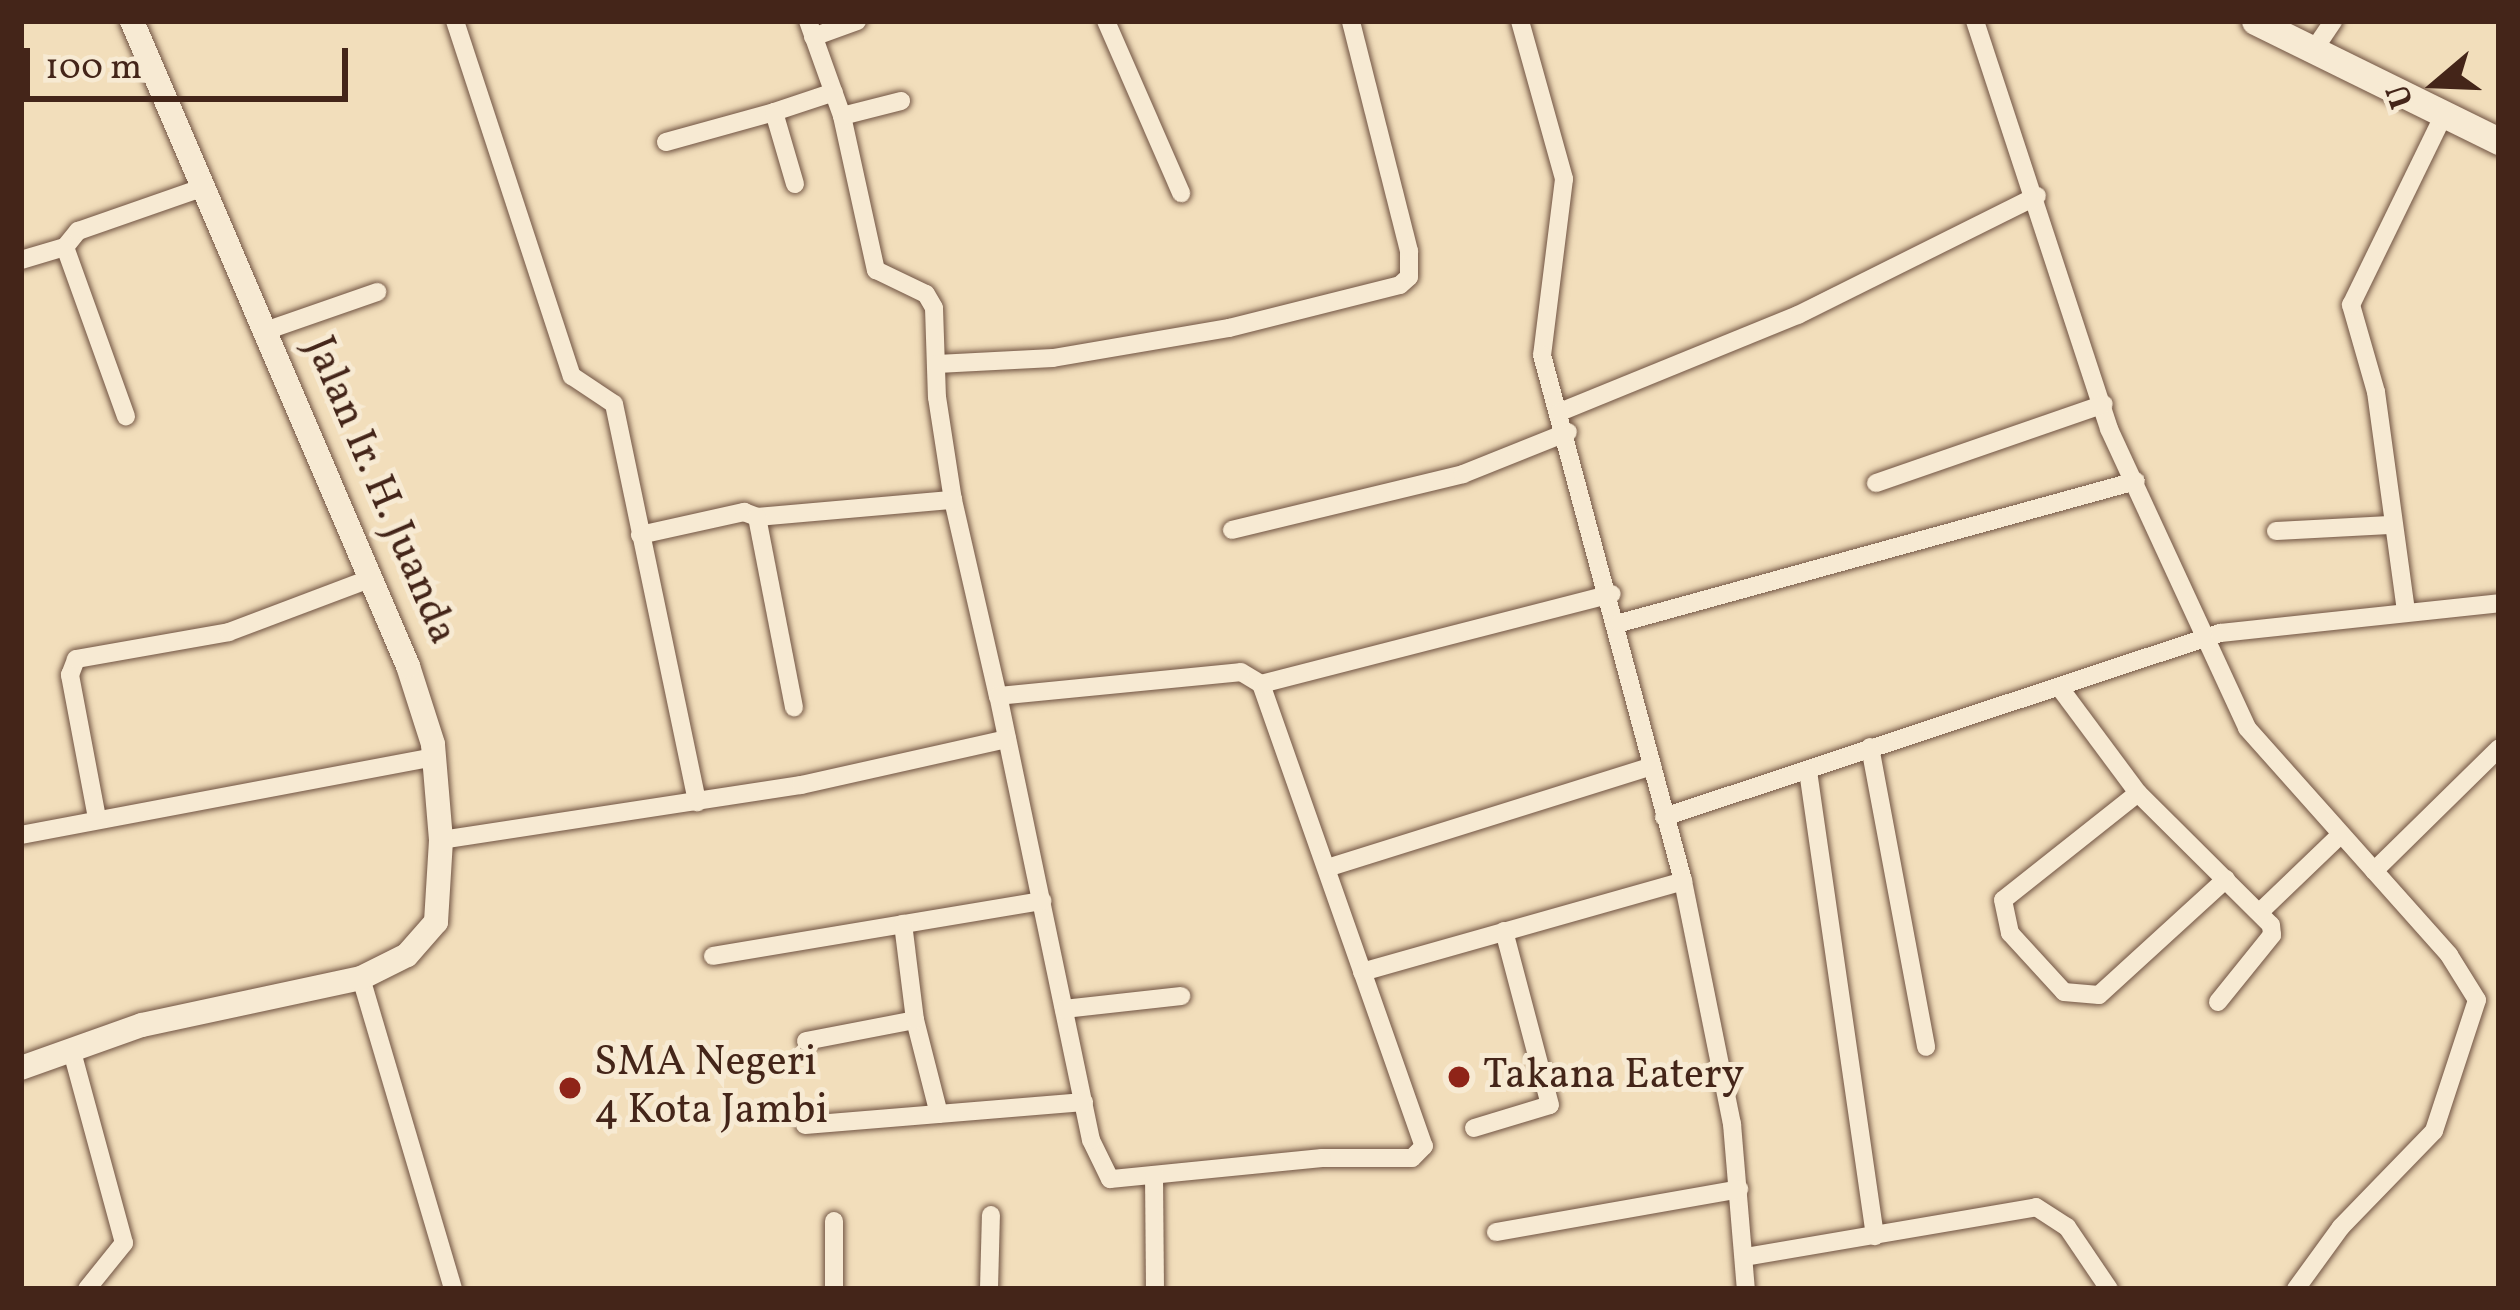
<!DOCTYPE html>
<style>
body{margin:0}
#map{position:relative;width:2520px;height:1310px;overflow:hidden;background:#f2debb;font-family:Vollkorn,serif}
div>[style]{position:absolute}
.roads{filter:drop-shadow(0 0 3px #705342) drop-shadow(0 0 3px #705342)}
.minor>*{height:18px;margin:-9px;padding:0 9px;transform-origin:9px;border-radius:9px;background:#f7ead3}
.tertiary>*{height:24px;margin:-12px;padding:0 12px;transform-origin:12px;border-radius:12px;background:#f7ead3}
.secondary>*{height:27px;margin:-13.5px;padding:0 13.5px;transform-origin:13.5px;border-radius:13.5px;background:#f7ead3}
.dots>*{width:33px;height:33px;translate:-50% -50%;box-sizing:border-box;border:6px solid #f7ead3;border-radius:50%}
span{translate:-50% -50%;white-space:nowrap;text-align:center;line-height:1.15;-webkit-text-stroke:10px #f7ead3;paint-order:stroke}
.street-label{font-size:42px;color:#442519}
.poi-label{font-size:42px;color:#442519}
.left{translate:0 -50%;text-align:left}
.frame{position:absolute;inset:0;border:24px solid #442519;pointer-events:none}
.north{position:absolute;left:2376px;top:24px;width:120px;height:120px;-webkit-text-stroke:9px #f7ead3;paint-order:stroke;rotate:251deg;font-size:33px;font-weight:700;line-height:48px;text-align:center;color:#442519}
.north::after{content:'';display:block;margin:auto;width:42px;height:54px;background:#442519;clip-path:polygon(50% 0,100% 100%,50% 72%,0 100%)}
.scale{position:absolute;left:24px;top:48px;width:324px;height:54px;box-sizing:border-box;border:6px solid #442519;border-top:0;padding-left:15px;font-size:36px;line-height:42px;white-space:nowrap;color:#442519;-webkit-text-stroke:9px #f7ead3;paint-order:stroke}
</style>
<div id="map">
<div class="roads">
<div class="minor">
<div style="left:455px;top:21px;width:374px;rotate:71.8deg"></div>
<div style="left:572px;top:376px;width:50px;rotate:33.7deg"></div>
<div style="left:614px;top:404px;width:407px;rotate:78.2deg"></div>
<div style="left:808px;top:21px;width:101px;rotate:70.3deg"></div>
<div style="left:842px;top:116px;width:158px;rotate:77.6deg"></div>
<div style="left:876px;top:270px;width:55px;rotate:25.6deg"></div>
<div style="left:926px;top:294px;width:16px;rotate:60deg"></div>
<div style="left:934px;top:308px;width:89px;rotate:88.1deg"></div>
<div style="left:937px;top:397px;width:104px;rotate:81.2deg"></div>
<div style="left:953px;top:500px;width:201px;rotate:77.1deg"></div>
<div style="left:1106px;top:21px;width:188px;rotate:66.4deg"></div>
<div style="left:1520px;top:21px;width:164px;rotate:74.4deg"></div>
<div style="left:1564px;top:179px;width:177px;rotate:97.1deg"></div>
<div style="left:1542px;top:355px;width:545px;rotate:74.99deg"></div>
<div style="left:1683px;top:881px;width:248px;rotate:78.6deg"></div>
<div style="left:1732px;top:1124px;width:166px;rotate:85.2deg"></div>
<div style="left:1975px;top:21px;width:429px;rotate:71.8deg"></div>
<div style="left:2109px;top:429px;width:329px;rotate:65.2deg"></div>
<div style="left:2247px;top:728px;width:304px;rotate:48.3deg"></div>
<div style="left:2449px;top:955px;width:53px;rotate:58.1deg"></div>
<div style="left:2477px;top:1000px;width:138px;rotate:108.2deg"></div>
<div style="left:2434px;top:1131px;width:134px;rotate:134.1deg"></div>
<div style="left:2341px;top:1227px;width:77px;rotate:126deg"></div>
<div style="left:813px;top:37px;width:47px;rotate:-20deg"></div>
<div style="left:2313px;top:51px;width:36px;rotate:-56deg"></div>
<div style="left:842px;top:116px;width:61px;rotate:-14.3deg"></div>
<div style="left:666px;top:142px;width:112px;rotate:-15.5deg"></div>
<div style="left:795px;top:184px;width:75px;rotate:-106.3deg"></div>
<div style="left:774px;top:112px;width:63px;rotate:-18.4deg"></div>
<div style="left:65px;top:247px;width:180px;rotate:70.2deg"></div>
<div style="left:21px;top:260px;width:46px;rotate:-16.5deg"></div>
<div style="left:65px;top:247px;width:21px;rotate:-51deg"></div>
<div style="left:78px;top:231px;width:133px;rotate:-19.2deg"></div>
<div style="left:265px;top:331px;width:119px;rotate:-19.2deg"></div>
<div style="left:937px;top:364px;width:116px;rotate:-3deg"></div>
<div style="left:1053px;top:358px;width:179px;rotate:-9.7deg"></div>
<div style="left:1229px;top:328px;width:176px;rotate:-14.1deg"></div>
<div style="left:1400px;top:285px;width:12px;rotate:-42deg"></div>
<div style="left:1409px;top:277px;width:26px;rotate:-90deg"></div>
<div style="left:1409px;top:251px;width:237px;rotate:-104.2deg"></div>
<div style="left:1560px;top:412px;width:257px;rotate:-22.2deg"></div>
<div style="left:1798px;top:315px;width:267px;rotate:-26.5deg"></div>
<div style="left:1876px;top:483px;width:241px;rotate:-19.1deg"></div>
<div style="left:757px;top:517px;width:197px;rotate:-5deg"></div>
<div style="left:1232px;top:530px;width:238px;rotate:-13.6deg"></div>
<div style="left:1463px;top:474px;width:113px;rotate:-21.8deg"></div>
<div style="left:2276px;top:531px;width:114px;rotate:-3deg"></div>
<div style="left:640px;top:535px;width:107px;rotate:-12.5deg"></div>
<div style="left:744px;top:512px;width:14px;rotate:21deg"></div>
<div style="left:757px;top:517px;width:194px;rotate:79deg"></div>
<div style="left:2406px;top:611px;width:221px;rotate:-97.8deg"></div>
<div style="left:2376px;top:392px;width:91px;rotate:-106deg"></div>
<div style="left:2351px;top:305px;width:210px;rotate:-64deg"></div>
<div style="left:1620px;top:623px;width:535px;rotate:-15.39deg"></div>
<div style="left:1241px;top:672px;width:23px;rotate:31deg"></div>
<div style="left:1261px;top:684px;width:490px;rotate:70.6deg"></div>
<div style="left:1424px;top:1146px;width:17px;rotate:135deg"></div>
<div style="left:1412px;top:1158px;width:90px;rotate:180deg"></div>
<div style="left:1322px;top:1158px;width:213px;rotate:174.3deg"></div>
<div style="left:1110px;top:1179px;width:43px;rotate:-116deg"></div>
<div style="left:1091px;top:1140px;width:454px;rotate:-101.8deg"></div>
<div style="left:998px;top:696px;width:244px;rotate:-5.6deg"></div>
<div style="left:1261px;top:684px;width:362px;rotate:-14.4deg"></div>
<div style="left:2060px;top:688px;width:131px;rotate:53.4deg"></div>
<div style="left:2138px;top:793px;width:187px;rotate:44.8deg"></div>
<div style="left:2271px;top:925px;width:10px;rotate:84deg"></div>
<div style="left:2272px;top:935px;width:86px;rotate:128.9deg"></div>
<div style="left:1870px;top:747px;width:305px;rotate:79.4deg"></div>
<div style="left:1808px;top:771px;width:470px;rotate:81.8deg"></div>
<div style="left:2138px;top:793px;width:172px;rotate:141.6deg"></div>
<div style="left:2003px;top:900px;width:34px;rotate:78deg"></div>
<div style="left:2010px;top:933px;width:80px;rotate:47.5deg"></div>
<div style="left:2064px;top:992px;width:35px;rotate:5deg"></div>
<div style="left:2099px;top:995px;width:172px;rotate:-42.4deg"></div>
<div style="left:1664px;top:817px;width:586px;rotate:-18.31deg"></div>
<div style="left:2220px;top:633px;width:281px;rotate:-6.1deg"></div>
<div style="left:97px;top:818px;width:146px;rotate:-100.7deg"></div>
<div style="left:70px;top:675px;width:17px;rotate:-69deg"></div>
<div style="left:76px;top:659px;width:155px;rotate:-10deg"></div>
<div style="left:229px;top:632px;width:153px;rotate:-20.7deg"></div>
<div style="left:21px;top:835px;width:419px;rotate:-10.7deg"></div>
<div style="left:441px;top:840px;width:364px;rotate:-8.7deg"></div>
<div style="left:801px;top:785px;width:211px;rotate:-12.6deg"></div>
<div style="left:1327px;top:868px;width:341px;rotate:-17.4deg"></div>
<div style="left:2374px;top:871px;width:175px;rotate:-44.5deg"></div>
<div style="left:2262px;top:910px;width:105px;rotate:-43.8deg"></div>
<div style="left:713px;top:956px;width:334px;rotate:-9.5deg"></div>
<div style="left:1362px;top:972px;width:334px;rotate:-15.8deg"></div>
<div style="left:361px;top:978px;width:324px;rotate:73.5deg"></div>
<div style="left:1064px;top:1009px;width:118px;rotate:-6.3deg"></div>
<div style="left:915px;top:1020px;width:97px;rotate:75.7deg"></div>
<div style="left:806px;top:1041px;width:111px;rotate:-10.9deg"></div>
<div style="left:915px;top:1020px;width:97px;rotate:-97.1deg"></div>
<div style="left:71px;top:1048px;width:202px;rotate:74.8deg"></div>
<div style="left:124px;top:1243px;width:59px;rotate:128.8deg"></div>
<div style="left:805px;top:1125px;width:280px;rotate:-4.7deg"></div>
<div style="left:1474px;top:1128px;width:79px;rotate:-16.8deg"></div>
<div style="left:1550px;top:1105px;width:180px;rotate:-104.8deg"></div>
<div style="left:1154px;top:1175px;width:114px;rotate:89.5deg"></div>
<div style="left:1496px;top:1232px;width:247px;rotate:-10deg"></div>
<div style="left:1745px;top:1257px;width:295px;rotate:-9.7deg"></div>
<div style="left:2036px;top:1207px;width:37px;rotate:33deg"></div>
<div style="left:2067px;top:1227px;width:75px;rotate:55.9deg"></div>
<div style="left:834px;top:1289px;width:68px;rotate:-90deg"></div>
<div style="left:989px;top:1289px;width:74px;rotate:-88.5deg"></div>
</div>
<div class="tertiary">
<div style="left:21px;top:1068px;width:128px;rotate:-19.6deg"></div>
<div style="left:142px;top:1025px;width:224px;rotate:-12.1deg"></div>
<div style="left:361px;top:978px;width:51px;rotate:-26.6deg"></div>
<div style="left:407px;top:955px;width:44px;rotate:-48.7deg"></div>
<div style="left:436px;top:922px;width:82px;rotate:-86.5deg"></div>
<div style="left:441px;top:840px;width:96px;rotate:-94.8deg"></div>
<div style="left:433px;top:744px;width:82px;rotate:-107.8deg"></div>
<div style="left:408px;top:666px;width:702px;rotate:-113.17deg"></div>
</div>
<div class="secondary">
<div style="left:2255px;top:21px;width:272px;rotate:26.2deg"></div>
</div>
</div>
<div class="dots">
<div style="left:1459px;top:1077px;background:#8f2418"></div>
<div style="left:570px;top:1088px;background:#8f2418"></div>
</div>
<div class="street-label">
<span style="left:379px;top:491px;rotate:67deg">Jalan Ir. H. Juanda</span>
</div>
<div class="poi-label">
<span class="left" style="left:594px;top:1088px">SMA Negeri<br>4 Kota Jambi</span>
<span class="left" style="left:1483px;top:1077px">Takana Eatery</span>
</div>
<div class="frame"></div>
<div class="north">U</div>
<div class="scale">100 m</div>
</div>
